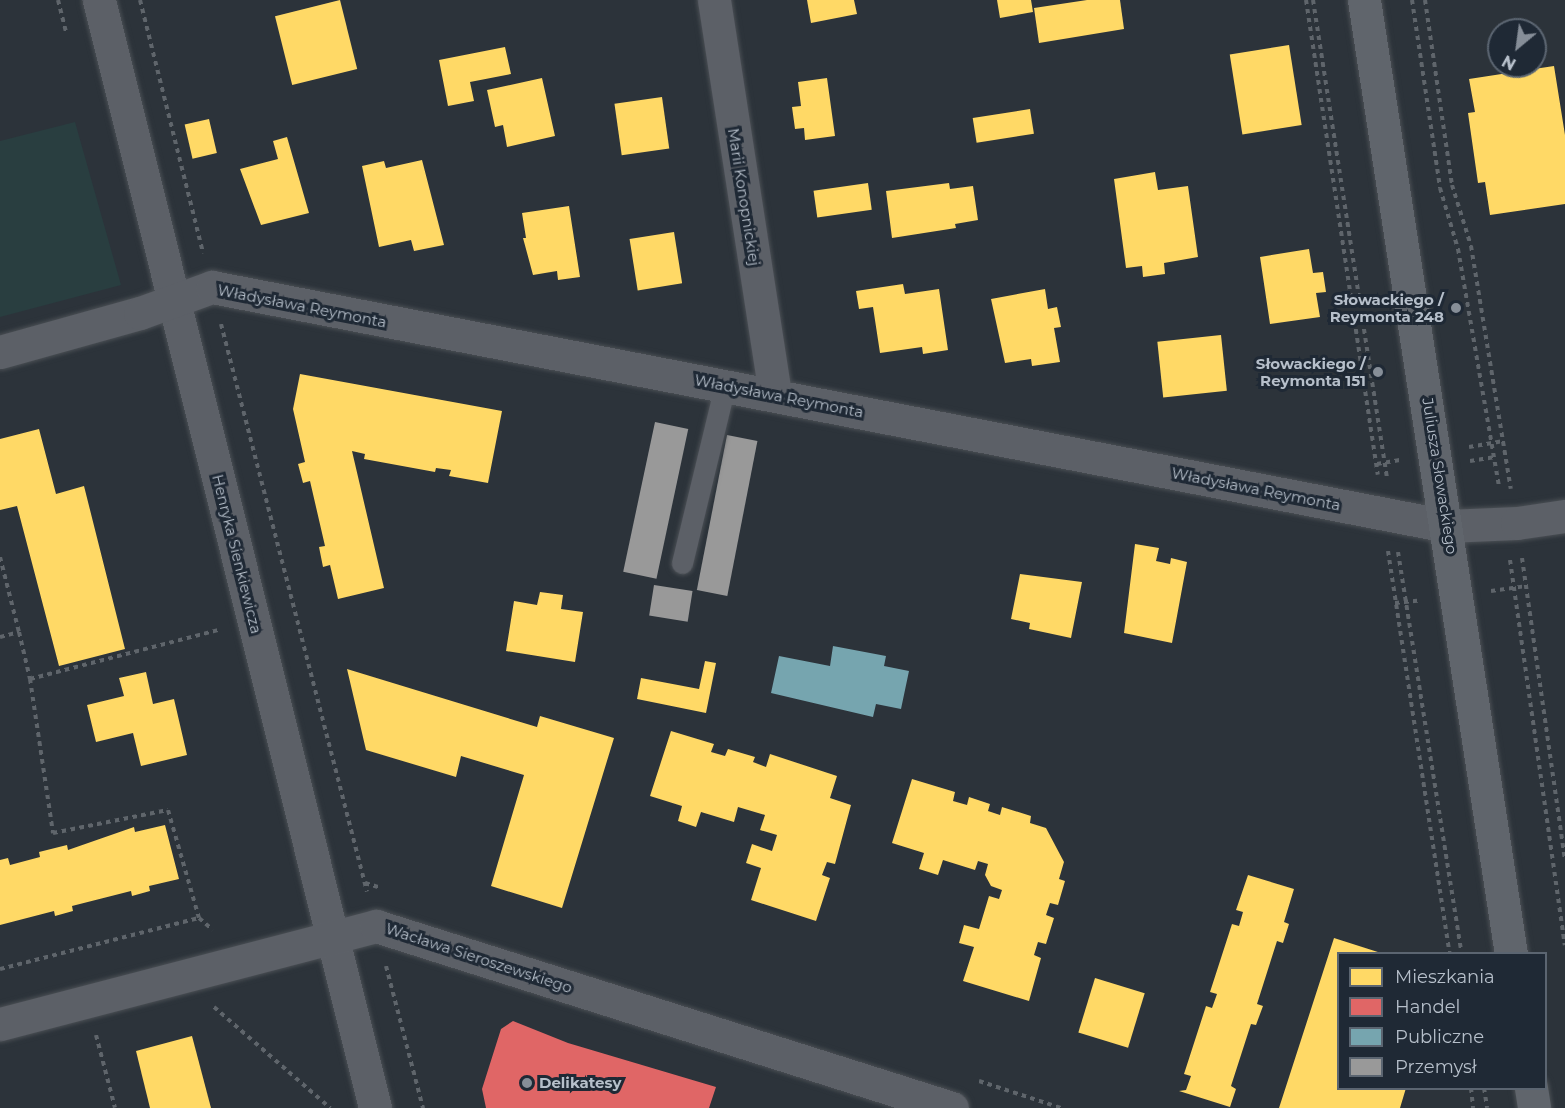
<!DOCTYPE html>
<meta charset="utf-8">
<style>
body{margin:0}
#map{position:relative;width:1565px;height:1108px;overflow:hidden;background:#2c333a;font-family:Montserrat,sans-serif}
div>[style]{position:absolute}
.green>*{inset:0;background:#293e40}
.homes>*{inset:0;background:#ffd966;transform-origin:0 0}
.shops>*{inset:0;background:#e06666}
.public>*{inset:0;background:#76a5af}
.industry>*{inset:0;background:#999;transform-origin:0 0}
.path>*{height:4px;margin-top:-2px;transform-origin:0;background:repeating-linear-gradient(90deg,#5f656b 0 4.5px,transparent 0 9px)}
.roads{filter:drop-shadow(0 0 2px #4a4f54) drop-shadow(0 0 2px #4a4f54)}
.lane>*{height:21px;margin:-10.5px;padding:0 10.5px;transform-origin:10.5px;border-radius:10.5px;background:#5c6067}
.street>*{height:33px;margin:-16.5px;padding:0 16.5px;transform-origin:16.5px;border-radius:16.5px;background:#5c6067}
.secondary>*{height:33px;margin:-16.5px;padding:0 16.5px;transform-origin:16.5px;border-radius:16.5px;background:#60656c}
.dots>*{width:16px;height:16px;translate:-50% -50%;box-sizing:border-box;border:3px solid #1f2935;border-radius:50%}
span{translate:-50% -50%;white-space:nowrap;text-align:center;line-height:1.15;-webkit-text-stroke:6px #1f2935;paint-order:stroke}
.street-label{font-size:15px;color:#b6bfca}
.poi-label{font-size:15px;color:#b6bfca;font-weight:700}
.right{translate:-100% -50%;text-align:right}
.left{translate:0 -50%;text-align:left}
.legend{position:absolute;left:1337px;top:952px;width:210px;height:138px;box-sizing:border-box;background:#1f2935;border:2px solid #5b6571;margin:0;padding:8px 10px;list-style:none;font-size:18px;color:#b6bfca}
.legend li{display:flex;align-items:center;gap:12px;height:30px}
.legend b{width:30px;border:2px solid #5b6571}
.north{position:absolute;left:1487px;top:18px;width:60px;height:60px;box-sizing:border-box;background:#1f2935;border:2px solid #5b6571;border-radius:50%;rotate:209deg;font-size:16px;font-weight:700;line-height:24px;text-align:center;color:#b6bfca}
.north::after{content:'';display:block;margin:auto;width:21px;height:27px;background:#868e98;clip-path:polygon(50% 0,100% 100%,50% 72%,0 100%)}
</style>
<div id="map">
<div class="green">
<div style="clip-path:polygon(75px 122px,121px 285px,0 317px,0 141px)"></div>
</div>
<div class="homes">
<div style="left:340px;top:0;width:71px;height:67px;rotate:76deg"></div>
<div style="clip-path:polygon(807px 0,854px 0,857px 14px,811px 23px)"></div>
<div style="clip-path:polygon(997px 0,1031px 0,1033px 12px,1000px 18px)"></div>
<div style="clip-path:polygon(1087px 0,1120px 0,1124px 29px,1039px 43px,1034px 8px)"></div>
<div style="left:1289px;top:45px;width:81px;height:60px;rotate:81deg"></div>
<div style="clip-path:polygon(505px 47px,511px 74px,470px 82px,474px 101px,448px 106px,439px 60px)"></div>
<div style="clip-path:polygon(1554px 66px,1565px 135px,1565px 204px,1490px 215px,1485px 182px,1478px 183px,1468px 113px,1475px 112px,1469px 79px)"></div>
<div style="clip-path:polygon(542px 78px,555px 136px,507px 147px,503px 125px,495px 127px,487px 90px)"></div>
<div style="clip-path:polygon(827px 78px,835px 136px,805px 140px,804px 128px,795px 129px,792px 107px,801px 106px,798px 82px)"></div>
<div style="left:662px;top:97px;width:52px;height:48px;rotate:82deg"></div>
<div style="left:1030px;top:109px;width:25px;height:58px;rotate:81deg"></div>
<div style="left:209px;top:119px;width:35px;height:25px;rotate:77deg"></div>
<div style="clip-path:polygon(287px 137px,309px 213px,261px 225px,240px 169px,278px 159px,273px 141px)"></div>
<div style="clip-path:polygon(422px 160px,444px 245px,414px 251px,411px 240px,379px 247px,362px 166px,384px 161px,386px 168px)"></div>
<div style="clip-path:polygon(1155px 172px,1158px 190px,1188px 186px,1198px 257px,1164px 263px,1165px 274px,1143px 277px,1142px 266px,1126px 268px,1114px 179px)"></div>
<div style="left:868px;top:183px;width:27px;height:55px;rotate:82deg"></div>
<div style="clip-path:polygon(949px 183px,950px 189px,973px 186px,978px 220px,955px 224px,956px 228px,892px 238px,886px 191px)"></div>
<div style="clip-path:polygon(569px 206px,580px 277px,558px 280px,557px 271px,533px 275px,523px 238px,526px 238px,522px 213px)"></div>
<div style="left:674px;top:232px;width:52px;height:45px;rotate:81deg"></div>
<div style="clip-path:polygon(1309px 249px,1313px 273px,1323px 272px,1326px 292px,1316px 293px,1320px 317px,1270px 324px,1260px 257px)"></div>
<div style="clip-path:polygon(903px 284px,905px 294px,939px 289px,948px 350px,923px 354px,922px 347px,880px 353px,873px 307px,859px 309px,856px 291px)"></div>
<div style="clip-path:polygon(1045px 289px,1048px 309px,1057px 307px,1061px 327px,1054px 328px,1060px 362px,1032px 366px,1031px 359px,1005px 363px,991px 299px)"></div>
<div style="left:1221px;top:335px;width:56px;height:64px;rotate:84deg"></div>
<div style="clip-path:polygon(300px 374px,502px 411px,488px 483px,449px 476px,451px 470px,436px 468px,435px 472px,364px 459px,365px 454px,352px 451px,384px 588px,338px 599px,330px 565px,323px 567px,319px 547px,325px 546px,310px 481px,303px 483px,298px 464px,305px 462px,293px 409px)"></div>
<div style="clip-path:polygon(39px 429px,56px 494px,84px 486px,125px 649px,59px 666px,17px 506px,0 510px,0 439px)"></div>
<div style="clip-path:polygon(1135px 544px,1159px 548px,1156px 561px,1170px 564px,1171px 558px,1187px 562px,1172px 643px,1124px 633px)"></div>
<div style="clip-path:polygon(1020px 574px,1082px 582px,1071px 638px,1029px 629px,1030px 623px,1011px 619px)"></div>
<div style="clip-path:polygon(540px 592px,563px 595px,561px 609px,583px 612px,575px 662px,506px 651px,514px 601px,537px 605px)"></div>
<div style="clip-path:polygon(705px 661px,716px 663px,706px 713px,637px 699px,641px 678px,699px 689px)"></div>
<div style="clip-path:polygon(347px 669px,537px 727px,540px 716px,614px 738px,562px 908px,491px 886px,524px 775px,461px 756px,456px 777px,366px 750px)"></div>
<div style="clip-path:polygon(146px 672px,153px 704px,174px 699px,187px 755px,141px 766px,133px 733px,96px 742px,87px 705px,124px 696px,119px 678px)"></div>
<div style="clip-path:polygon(671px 731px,714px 744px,711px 752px,725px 756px,728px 749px,755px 757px,753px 762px,766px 767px,770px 754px,837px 776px,830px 798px,851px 805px,835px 864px,827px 862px,822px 875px,830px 878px,816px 921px,751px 900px,761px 868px,746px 863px,752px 844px,772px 851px,777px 835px,760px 830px,765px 815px,738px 807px,734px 822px,701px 812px,696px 827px,678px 821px,682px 806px,650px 796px)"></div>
<div style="clip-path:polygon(912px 779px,955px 792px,953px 801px,967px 805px,969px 797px,990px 804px,988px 811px,1000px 815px,1002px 807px,1031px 816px,1030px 823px,1046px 828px,1064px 862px,1059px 879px,1065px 881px,1058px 905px,1050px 903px,1046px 915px,1054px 918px,1046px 944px,1038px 942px,1034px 955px,1041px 958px,1029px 1001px,963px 981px,974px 947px,959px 943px,964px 925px,979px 929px,989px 896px,999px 899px,1002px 890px,991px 886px,985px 875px,988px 864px,978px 861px,975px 870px,943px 860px,938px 875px,919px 869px,924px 853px,892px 843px)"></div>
<div style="clip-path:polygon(165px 825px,179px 879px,149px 886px,150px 891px,132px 896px,131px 891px,72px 906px,73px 911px,55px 916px,54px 911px,0 925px,0 860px,8px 858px,10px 865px,40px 857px,39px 852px,67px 845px,68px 850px,134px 827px,135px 832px)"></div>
<div style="clip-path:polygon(1248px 875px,1294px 889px,1284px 922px,1289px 924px,1283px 943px,1277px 941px,1257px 1004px,1263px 1006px,1256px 1025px,1251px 1024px,1231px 1086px,1236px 1089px,1230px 1107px,1179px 1091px,1186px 1090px,1191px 1076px,1184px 1074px,1206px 1006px,1212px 1008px,1217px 994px,1210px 992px,1232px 924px,1239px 926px,1243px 912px,1236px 910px)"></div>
<div style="clip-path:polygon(1334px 938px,1381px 953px,1338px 954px,1338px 1088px,1406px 1088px,1400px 1108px,1279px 1108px)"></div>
<div style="left:1095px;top:978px;width:52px;height:57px;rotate:17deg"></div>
<div style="clip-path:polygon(192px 1036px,211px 1108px,150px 1108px,136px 1051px)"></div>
</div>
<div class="shops">
<div style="clip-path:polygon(513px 1021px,568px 1043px,716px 1087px,709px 1108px,486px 1108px,482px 1089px,501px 1029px)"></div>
</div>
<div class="public">
<div style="clip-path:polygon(833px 646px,886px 656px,884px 666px,909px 671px,901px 709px,876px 704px,873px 717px,771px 693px,779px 656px,830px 666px)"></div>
</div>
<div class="industry">
<div style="left:655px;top:422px;width:34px;height:153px;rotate:12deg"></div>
<div style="left:727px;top:435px;width:31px;height:158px;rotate:11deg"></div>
<div style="left:654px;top:585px;width:39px;height:31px;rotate:9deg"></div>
</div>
<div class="path">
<div style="left:58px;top:0;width:32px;rotate:76deg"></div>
<div style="left:140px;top:0;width:261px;rotate:76deg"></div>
<div style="left:1306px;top:0;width:480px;rotate:81.4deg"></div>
<div style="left:1313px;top:0;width:483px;rotate:81.2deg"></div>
<div style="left:1412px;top:0;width:190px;rotate:81.5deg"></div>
<div style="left:1440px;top:188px;width:64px;rotate:73.6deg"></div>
<div style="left:1458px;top:249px;width:242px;rotate:80.2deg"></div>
<div style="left:1425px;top:0;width:187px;rotate:81.7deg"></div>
<div style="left:1452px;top:185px;width:64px;rotate:72.7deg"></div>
<div style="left:1471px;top:246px;width:246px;rotate:80.7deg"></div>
<div style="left:221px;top:324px;width:586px;rotate:75.58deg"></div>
<div style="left:1469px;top:447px;width:35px;rotate:-10deg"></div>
<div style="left:1470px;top:461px;width:24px;rotate:-9deg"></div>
<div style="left:1377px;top:464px;width:23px;rotate:-10deg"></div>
<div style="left:1388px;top:551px;width:408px;rotate:81.3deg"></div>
<div style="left:1398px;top:552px;width:407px;rotate:81deg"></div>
<div style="left:0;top:557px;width:77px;rotate:75.8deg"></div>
<div style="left:1522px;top:558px;width:305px;rotate:81.9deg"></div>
<div style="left:1510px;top:560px;width:389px;rotate:81.9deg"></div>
<div style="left:1491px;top:591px;width:35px;rotate:-8deg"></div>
<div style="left:1395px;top:603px;width:27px;rotate:-6deg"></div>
<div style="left:0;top:637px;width:20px;rotate:-15deg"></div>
<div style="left:19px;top:632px;width:48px;rotate:76.8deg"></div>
<div style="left:30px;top:679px;width:194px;rotate:-14.6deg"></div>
<div style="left:30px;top:679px;width:156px;rotate:81.5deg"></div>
<div style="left:53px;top:833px;width:117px;rotate:-11.3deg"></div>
<div style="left:168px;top:810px;width:112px;rotate:74deg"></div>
<div style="left:365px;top:883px;width:17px;rotate:17deg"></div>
<div style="left:386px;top:966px;width:147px;rotate:75.4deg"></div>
<div style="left:0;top:969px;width:205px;rotate:-14.4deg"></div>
<div style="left:199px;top:918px;width:18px;rotate:41deg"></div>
<div style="left:214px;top:1007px;width:154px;rotate:41deg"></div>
<div style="left:96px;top:1035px;width:75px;rotate:75.4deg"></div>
<div style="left:979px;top:1081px;width:86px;rotate:18.2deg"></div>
<div style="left:1471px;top:1088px;width:20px;rotate:84deg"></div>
<div style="left:1484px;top:1088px;width:20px;rotate:81deg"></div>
</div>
<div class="roads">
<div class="lane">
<div style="left:682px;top:563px;width:183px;rotate:-76.4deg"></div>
</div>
<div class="street">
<div style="left:99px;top:0;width:1142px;rotate:76.01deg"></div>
<div style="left:714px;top:0;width:399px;rotate:81.2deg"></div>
<div style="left:0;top:352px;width:145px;rotate:-15.6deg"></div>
<div style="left:140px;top:313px;width:77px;rotate:-19.9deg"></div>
<div style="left:212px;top:287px;width:1258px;rotate:10.95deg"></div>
<div style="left:1447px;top:526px;width:70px;rotate:-2.5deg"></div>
<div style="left:1517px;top:523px;width:49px;rotate:-8.3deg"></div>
<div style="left:0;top:1024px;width:389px;rotate:-14.6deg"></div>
<div style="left:376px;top:926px;width:604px;rotate:17.54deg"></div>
</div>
<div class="secondary">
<div style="left:1364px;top:0;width:965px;rotate:81.24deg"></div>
<div style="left:1531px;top:1088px;width:20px;rotate:81deg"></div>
</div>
</div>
<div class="dots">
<div style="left:1456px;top:308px;background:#868e98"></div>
<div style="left:1378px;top:372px;background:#868e98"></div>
<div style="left:527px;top:1083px;background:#868e98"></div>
</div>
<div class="street-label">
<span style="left:744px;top:197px;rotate:81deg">Marii Konopnickiej</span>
<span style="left:302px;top:306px;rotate:11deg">Władysława Reymonta</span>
<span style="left:779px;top:396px;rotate:11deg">Władysława Reymonta</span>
<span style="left:1440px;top:476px;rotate:81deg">Juliusza Słowackiego</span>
<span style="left:1256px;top:489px;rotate:11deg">Władysława Reymonta</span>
<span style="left:237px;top:554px;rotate:76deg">Henryka Sienkiewicza</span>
<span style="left:479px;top:958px;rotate:18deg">Wacława Sieroszewskiego</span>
</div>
<div class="poi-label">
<span class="right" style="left:1444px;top:308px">Słowackiego /<br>Reymonta 248</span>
<span class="right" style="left:1366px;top:372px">Słowackiego /<br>Reymonta 151</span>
<span class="left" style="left:539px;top:1083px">Delikatesy</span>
</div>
<ul class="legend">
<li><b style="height:16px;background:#ffd966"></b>Mieszkania</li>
<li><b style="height:16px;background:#e06666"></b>Handel</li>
<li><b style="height:16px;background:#76a5af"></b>Publiczne</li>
<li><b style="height:16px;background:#999"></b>Przemysł</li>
</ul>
<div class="north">N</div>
</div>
